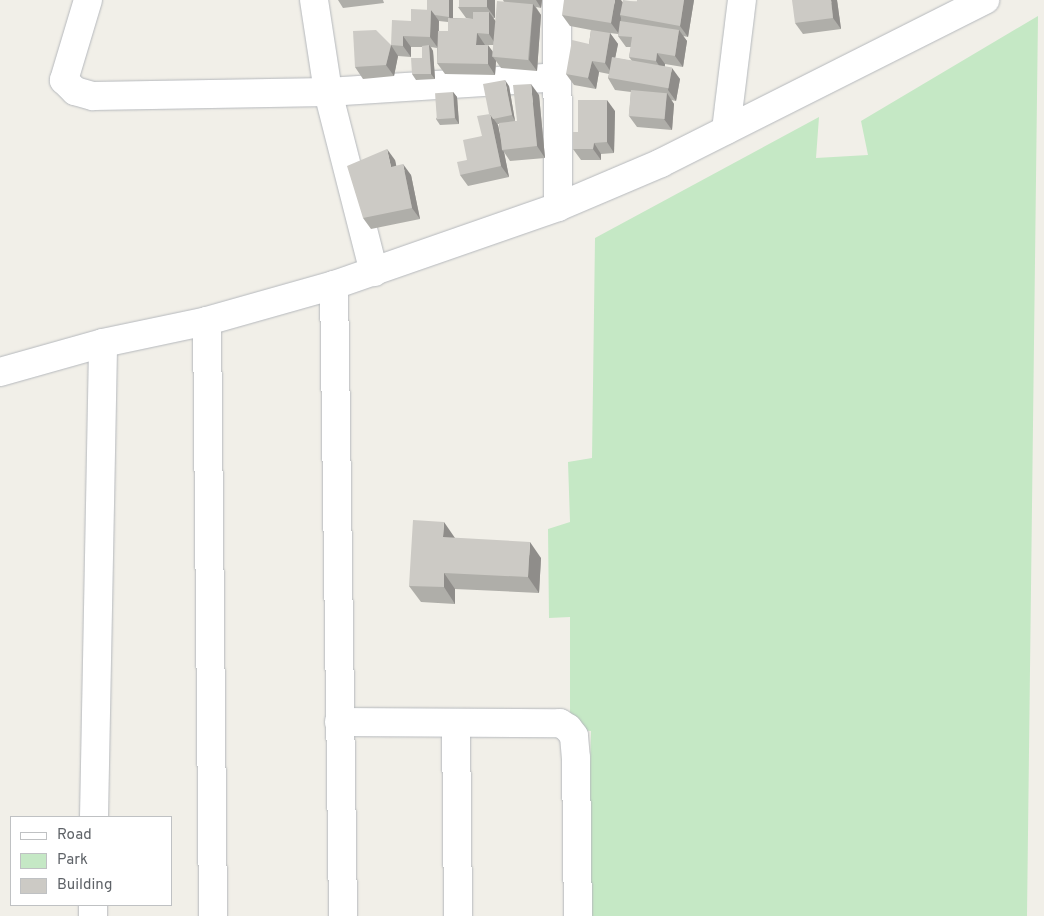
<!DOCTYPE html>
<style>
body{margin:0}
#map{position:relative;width:1044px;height:916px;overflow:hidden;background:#f1efe8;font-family:Overpass,sans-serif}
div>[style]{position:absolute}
.green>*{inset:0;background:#c5e8c5}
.roads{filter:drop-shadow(0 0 1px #b5b8bc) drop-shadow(0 0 1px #b5b8bc)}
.minor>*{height:28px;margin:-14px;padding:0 14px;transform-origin:14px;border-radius:14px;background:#fff}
.secondary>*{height:28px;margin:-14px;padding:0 14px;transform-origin:14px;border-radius:14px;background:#fff}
.wall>*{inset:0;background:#afaea9}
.shaded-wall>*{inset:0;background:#8f8d8a}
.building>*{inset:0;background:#cccac5;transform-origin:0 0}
span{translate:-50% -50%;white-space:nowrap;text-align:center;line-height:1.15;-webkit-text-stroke:5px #fff;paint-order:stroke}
.legend{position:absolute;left:10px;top:816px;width:162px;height:90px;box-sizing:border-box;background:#fff;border:1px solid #bfc1c3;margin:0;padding:6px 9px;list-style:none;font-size:15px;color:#5f6368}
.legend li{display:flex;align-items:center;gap:10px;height:25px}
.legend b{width:25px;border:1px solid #bfc1c3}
</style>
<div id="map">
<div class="green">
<div style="clip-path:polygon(1038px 16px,1027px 916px,586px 916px,591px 731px,570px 728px,570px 617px,549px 618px,548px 529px,570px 522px,568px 462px,592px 458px,595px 238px,819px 117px,816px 158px,868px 155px,861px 121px)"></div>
</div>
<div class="roads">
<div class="minor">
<div style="left:88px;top:0;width:84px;rotate:106.7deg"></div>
<div style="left:64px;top:80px;width:16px;rotate:45deg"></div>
<div style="left:75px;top:91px;width:19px;rotate:16deg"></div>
<div style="left:93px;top:96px;width:235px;rotate:-1deg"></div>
<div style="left:328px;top:92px;width:229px;rotate:-3.7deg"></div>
<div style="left:314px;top:0;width:93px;rotate:81.3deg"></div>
<div style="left:328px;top:92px;width:186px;rotate:75.7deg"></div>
<div style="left:557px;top:0;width:207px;rotate:89.7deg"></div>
<div style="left:726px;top:130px;width:131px;rotate:-83deg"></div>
<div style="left:334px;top:285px;width:631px;rotate:89.18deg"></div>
<div style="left:207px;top:321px;width:595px;rotate:89.42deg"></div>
<div style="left:339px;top:722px;width:221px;rotate:0.3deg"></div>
<div style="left:560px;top:723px;width:9px;rotate:32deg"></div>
<div style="left:568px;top:728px;width:10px;rotate:53deg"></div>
<div style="left:574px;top:736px;width:22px;rotate:85deg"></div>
<div style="left:576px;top:758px;width:158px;rotate:89.3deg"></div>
<div style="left:456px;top:723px;width:193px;rotate:89.4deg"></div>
<div style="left:94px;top:817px;width:474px;rotate:-88.9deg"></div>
<div style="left:93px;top:916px;width:11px;rotate:-90deg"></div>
</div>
<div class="secondary">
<div style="left:0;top:372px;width:107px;rotate:-15.7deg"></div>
<div style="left:103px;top:343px;width:106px;rotate:-11.9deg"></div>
<div style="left:207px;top:321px;width:132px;rotate:-15.8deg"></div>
<div style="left:334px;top:285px;width:237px;rotate:-19.2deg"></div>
<div style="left:558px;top:207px;width:112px;rotate:-23.1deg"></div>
<div style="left:661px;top:163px;width:363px;rotate:-26.7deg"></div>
</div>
</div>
<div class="wall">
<div style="clip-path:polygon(338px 0,383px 0,384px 3px,343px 8px)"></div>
<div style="clip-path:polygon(evenodd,453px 0,453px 18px,473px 19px,466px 18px,458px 7px,495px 0,495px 18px,493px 18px,496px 22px,504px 2px,503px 0,542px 0,541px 8px,536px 7px,541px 15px,537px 71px,501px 68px,496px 61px,495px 75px,445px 74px,437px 63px,437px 48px,431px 47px,433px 51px,435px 79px,416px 80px,412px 74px,422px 58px,422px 47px,411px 47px,411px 57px,398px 56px,394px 76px,363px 79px,355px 67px,391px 45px,411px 21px,427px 10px,453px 0,439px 21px,448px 22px,448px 31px,439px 31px,439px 21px,453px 0,485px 45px,494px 45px,493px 52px,485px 45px)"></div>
<div style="clip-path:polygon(evenodd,694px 0,688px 37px,683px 36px,687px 41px,683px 67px,665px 64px,665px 67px,680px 79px,676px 101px,671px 100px,674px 104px,672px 130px,637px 127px,629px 116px,631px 92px,615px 90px,608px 78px,609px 74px,599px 72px,596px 89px,574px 85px,566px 74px,589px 44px,591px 30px,570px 26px,562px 15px,622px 2px,694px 0,610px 33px,618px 34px,618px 36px,626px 47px,631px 47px,629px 57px,632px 61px,615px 58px,618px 44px,610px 33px)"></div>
<div style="clip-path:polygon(837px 0,841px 29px,803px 34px,795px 23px)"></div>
<div style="clip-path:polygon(evenodd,509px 86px,515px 121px,508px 122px,517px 121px,539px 95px,545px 158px,510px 161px,504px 152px,509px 177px,468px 186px,460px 175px,467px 160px,482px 136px,509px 86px,497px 124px,499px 124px,501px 141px,498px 125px,497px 124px)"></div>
<div style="clip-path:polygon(453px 92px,457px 97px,459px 124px,440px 125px,436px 119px)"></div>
<div style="clip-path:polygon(615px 111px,614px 153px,601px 154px,601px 160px,581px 160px,573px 149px,578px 132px)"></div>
<div style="clip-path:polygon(395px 160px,396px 166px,411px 175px,420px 219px,371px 229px,363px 218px)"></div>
<div style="clip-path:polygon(455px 538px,541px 558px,539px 593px,455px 589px,455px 604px,421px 602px,409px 586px)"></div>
</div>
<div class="shaded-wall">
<div style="clip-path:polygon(449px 0,453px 0,453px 23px,449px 17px)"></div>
<div style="clip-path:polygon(487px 0,495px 0,495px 18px,487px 7px)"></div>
<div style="clip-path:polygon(536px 0,542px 0,541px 8px)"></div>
<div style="clip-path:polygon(615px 0,621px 0,624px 4px,620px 15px,621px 18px,619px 34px,611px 23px)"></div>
<div style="clip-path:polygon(684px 0,694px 0,688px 37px,680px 26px)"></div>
<div style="clip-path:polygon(831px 0,837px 0,841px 29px,833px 18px)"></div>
<div style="clip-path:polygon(533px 4px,541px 15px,537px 71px,529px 60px)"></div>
<div style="clip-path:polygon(431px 10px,439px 21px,438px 48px,430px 37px)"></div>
<div style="clip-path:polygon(489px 12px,497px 23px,496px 45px,489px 34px)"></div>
<div style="clip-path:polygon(679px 30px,687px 41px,683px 67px,675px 56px)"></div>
<div style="clip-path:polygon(477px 33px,485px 45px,476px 45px)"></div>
<div style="clip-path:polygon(610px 33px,618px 44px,612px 74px,605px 63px)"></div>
<div style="clip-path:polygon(403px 36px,411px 47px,411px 57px,403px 46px)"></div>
<div style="clip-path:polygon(391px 45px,398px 56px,394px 76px,386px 65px)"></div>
<div style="clip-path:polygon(429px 45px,433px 51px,435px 79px,431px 74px)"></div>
<div style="clip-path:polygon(488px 45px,496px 56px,493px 57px,496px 61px,495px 75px,488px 64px)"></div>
<div style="clip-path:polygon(657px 53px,665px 64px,664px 73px,656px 61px)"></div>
<div style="clip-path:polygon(592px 61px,599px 72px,596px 89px,588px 78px)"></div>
<div style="clip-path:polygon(672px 68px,680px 79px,676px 101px,668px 90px)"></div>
<div style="clip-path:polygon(505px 80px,509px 86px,515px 121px,512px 115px)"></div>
<div style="clip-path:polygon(531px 84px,539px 95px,545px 158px,537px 146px)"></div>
<div style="clip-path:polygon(453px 92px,457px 97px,459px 124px,455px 118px)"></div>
<div style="clip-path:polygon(667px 93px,674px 104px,672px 130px,664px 119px)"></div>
<div style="clip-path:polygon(607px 100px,615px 111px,614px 153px,607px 142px)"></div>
<div style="clip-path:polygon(490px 114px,498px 125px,503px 150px,502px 150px,504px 152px,509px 177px,501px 166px)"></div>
<div style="clip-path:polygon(594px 143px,601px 154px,601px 160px,593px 149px)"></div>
<div style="clip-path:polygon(387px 149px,395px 160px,399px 178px,391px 167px)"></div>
<div style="clip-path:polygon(403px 164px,411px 175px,420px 219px,412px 208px)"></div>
<div style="clip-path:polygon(444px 522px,455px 538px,454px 553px,443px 537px)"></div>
<div style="clip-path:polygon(530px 542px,541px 558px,539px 593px,528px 577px)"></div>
<div style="clip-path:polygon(444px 573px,455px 589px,455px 604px,444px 587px)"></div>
</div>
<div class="building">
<div style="clip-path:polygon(427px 0,449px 0,449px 17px,435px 15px,431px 10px,427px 10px)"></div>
<div style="left:459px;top:0;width:28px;height:7px"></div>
<div style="clip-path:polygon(564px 0,615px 0,611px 23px,562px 15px)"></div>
<div style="clip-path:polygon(623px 0,637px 2px,637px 0,684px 0,680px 26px,620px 15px)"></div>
<div style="clip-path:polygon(792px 0,831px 0,833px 18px,795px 23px)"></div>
<div style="left:497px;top:1px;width:36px;height:56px;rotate:5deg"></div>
<div style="clip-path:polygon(411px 9px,431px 10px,430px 37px,403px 36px,403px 46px,391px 45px,392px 20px,411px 21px)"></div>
<div style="clip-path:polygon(473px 12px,489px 12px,489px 34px,477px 33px,476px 45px,488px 45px,488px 64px,437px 63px,438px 31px,448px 31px,448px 18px,473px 19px)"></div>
<div style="clip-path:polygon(620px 21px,679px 30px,675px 56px,657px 53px,656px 61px,629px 57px,632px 37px,618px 36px)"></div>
<div style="clip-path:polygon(376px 30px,391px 45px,386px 65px,355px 67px,353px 31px)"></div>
<div style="clip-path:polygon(591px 30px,610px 33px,605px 63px,592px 61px,588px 78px,566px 74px,572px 40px,589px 44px)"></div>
<div style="clip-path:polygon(429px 45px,431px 74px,412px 74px,411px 58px,422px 58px,422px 46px)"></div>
<div style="left:612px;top:57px;width:61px;height:21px;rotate:10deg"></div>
<div style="clip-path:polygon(505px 80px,512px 115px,493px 119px,490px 114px,489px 114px,483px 84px)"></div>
<div style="clip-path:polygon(531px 84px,537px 146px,502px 150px,499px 123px,517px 121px,513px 85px)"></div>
<div style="left:631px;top:90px;width:36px;height:26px;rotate:5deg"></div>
<div style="left:453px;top:92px;width:26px;height:18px;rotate:86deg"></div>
<div style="clip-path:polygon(578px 100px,607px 100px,607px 142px,594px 143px,593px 149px,573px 149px,573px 132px,578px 132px)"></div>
<div style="clip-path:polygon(490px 114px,501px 166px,460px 175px,457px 162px,467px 160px,463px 140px,482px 136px,477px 116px)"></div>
<div style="clip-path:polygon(387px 149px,391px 167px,403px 164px,412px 208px,363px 218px,347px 166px)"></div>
<div style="clip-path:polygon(413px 520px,444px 522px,443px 537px,530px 542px,528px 577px,444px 573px,444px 587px,409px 586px)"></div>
</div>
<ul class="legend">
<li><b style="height:6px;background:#fff"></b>Road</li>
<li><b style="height:14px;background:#c5e8c5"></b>Park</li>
<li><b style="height:14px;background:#cccac5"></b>Building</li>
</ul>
</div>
